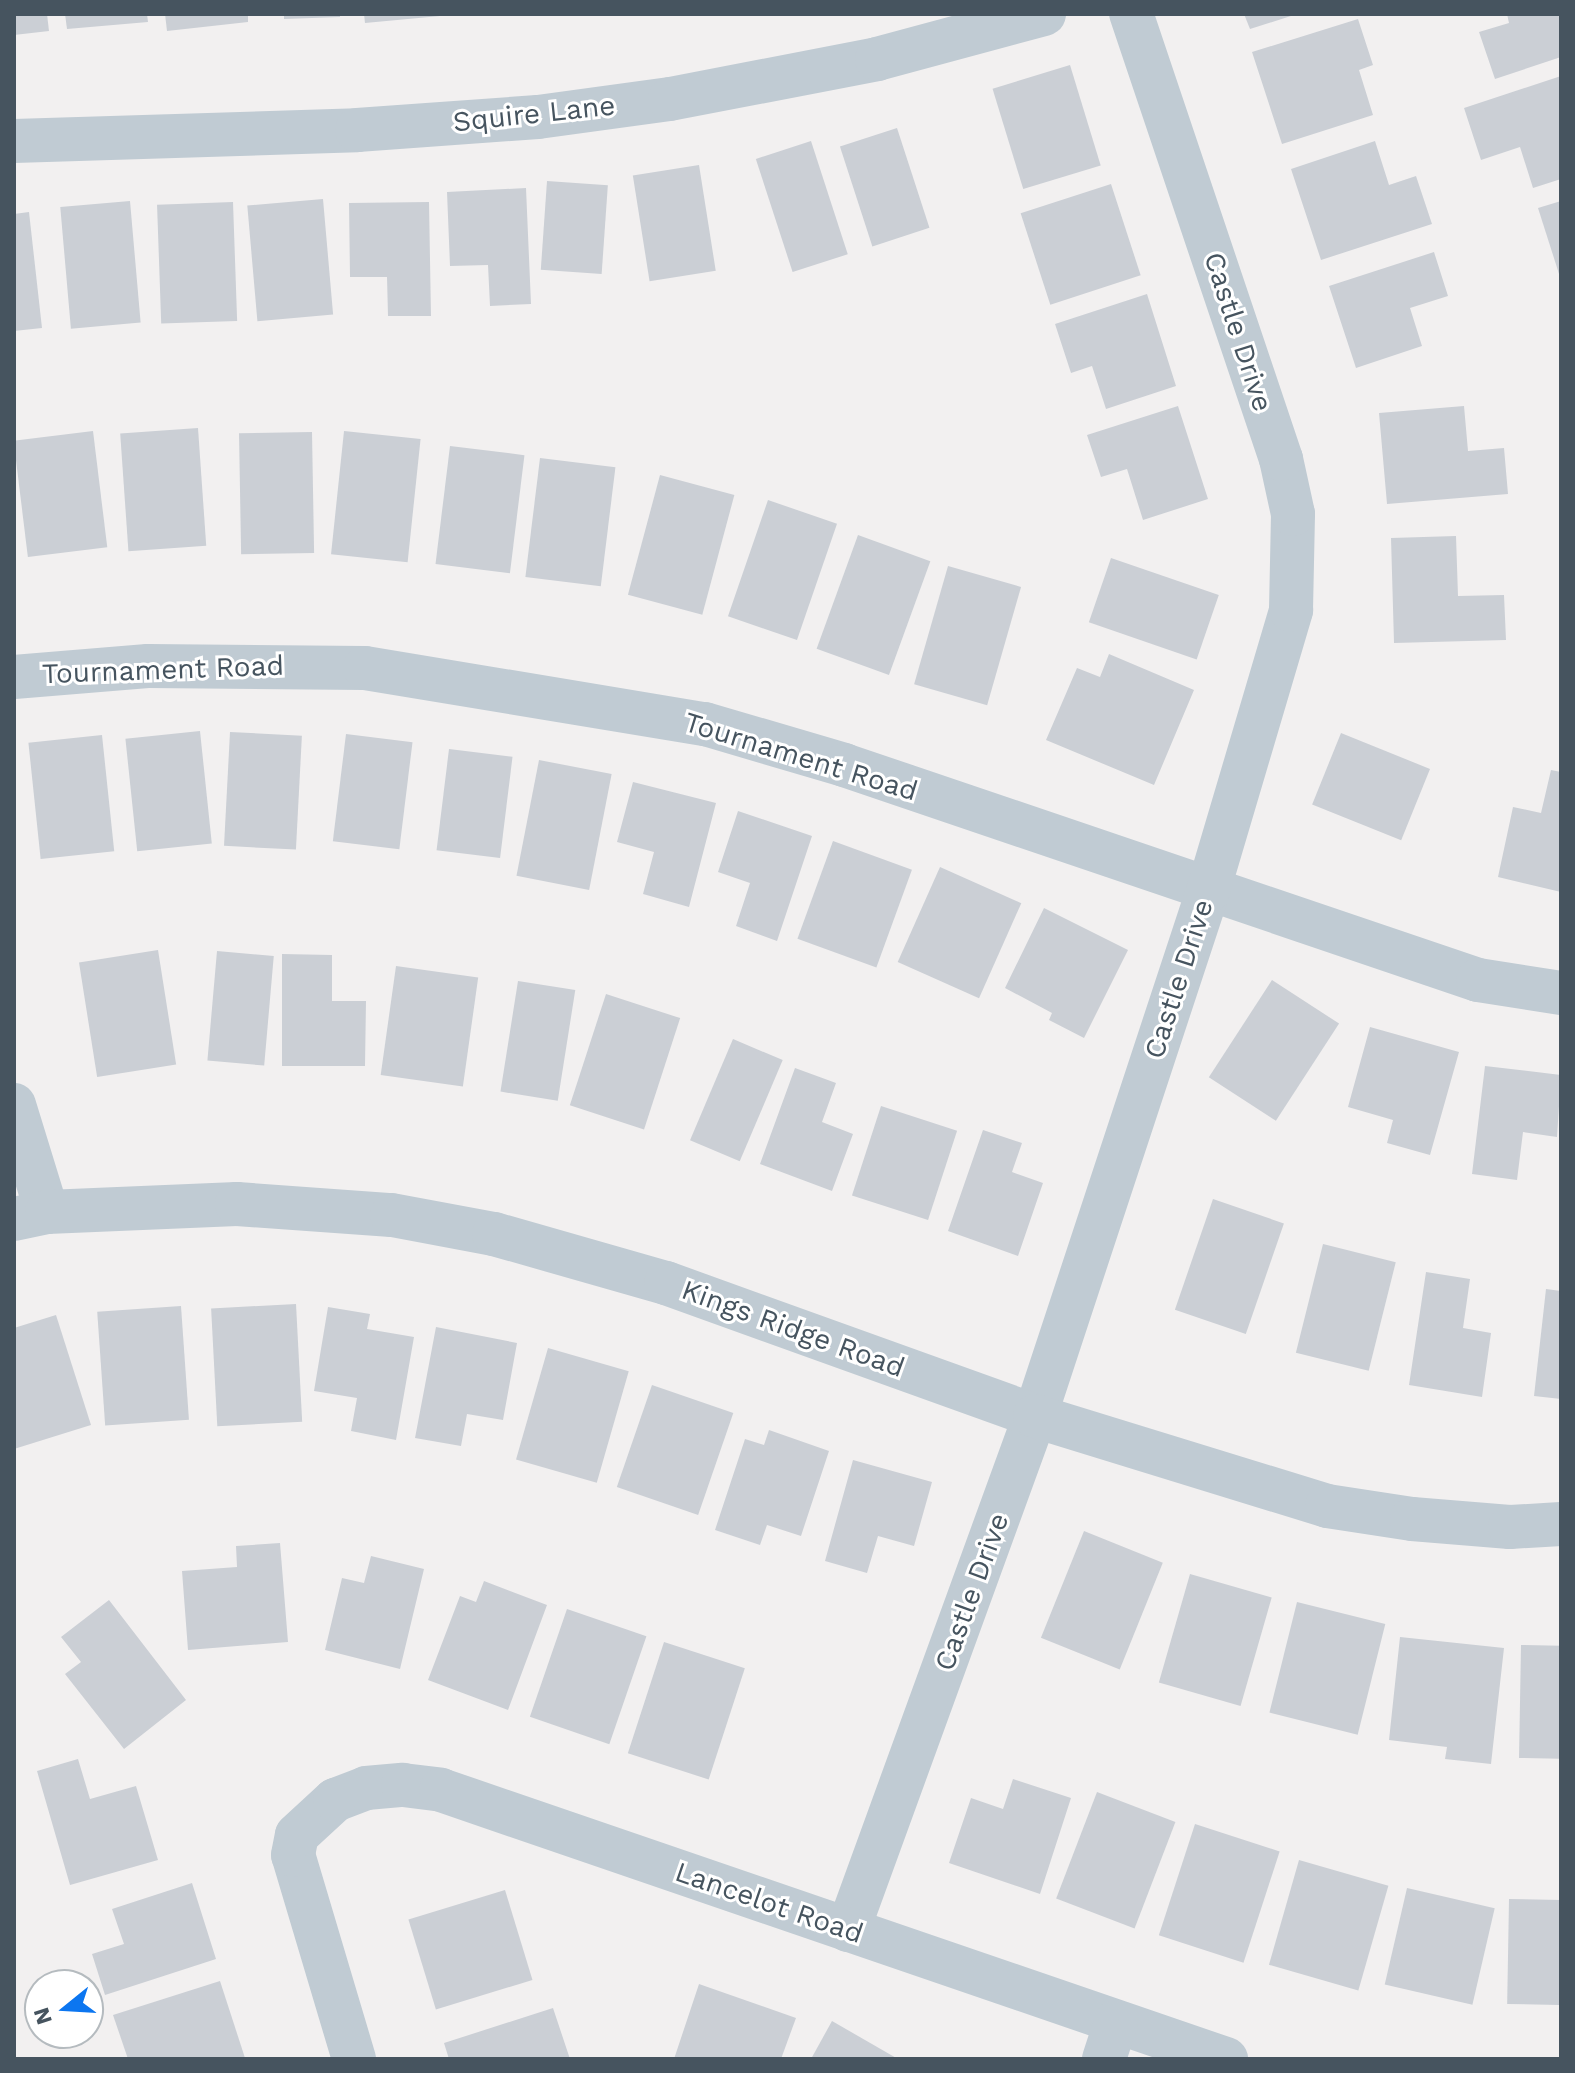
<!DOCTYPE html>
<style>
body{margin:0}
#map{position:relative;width:1575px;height:2073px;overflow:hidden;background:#f2f0f0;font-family:"Work Sans",sans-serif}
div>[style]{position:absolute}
.building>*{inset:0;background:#cbcfd5;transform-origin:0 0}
.minor>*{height:44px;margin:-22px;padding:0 22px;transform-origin:22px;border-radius:22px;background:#c0cbd3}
.tertiary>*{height:44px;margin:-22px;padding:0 22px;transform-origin:22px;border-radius:22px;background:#c0cbd3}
span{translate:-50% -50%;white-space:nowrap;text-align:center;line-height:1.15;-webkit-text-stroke:6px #fff;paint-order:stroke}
.street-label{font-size:28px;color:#46545f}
.frame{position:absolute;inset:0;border:16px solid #46545f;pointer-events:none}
.north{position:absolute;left:24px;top:1969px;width:80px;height:80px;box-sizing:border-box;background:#fff;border:2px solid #b5bbbf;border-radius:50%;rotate:252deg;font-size:22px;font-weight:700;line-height:32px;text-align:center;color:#46545f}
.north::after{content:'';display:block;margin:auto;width:28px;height:36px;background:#0c76f0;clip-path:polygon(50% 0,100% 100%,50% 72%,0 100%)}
</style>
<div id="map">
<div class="building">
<div style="clip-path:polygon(14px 14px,47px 14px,49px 31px,14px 35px)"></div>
<div style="clip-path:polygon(65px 14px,147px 14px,148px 22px,67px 29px)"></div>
<div style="clip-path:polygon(165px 14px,248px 14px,248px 22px,167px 31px)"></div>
<div style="clip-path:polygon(284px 14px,340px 14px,340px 17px,284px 19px)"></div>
<div style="clip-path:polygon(364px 14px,440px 14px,440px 16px,365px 23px)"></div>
<div style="clip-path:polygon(1244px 14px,1294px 14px,1294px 15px,1250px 29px)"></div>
<div style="clip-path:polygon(1507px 14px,1561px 14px,1561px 57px,1495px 79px,1479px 32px,1509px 23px)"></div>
<div style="clip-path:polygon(1358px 19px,1373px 65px,1359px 70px,1373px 115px,1282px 144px,1252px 52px)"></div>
<div style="left:1070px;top:65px;width:105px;height:81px;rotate:73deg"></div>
<div style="clip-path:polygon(1561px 76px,1561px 179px,1533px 188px,1520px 147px,1481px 160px,1464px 108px)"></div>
<div style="left:897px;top:128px;width:105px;height:60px;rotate:72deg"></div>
<div style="left:811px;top:141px;width:119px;height:58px;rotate:72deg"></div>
<div style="clip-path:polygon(1375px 141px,1389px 185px,1416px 176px,1432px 224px,1321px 260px,1291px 169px)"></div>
<div style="left:699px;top:165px;width:107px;height:67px;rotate:81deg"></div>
<div style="left:547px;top:181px;width:61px;height:89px;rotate:4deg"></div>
<div style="left:1111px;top:184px;width:96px;height:95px;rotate:72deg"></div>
<div style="clip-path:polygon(526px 188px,531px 304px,490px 306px,488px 265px,450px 266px,447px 192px)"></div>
<div style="left:323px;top:199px;width:116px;height:76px;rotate:85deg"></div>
<div style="left:130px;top:201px;width:122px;height:70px;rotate:85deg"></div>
<div style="clip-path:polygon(1561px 201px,1561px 277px,1560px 277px,1538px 208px)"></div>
<div style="left:233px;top:202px;width:119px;height:76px;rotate:88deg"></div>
<div style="clip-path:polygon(429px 202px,431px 316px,388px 316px,387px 277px,350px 277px,349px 203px)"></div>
<div style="clip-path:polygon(29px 212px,42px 328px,14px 331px,14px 214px)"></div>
<div style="clip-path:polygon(1434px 252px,1448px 296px,1410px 308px,1422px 346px,1356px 368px,1329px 286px)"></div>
<div style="clip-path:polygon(1147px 294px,1176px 386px,1106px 409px,1092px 366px,1071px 373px,1055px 324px)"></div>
<div style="clip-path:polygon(1178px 406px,1208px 499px,1143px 520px,1127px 469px,1101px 477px,1087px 435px)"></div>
<div style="clip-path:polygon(1464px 406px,1468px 451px,1504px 448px,1508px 494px,1387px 504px,1379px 413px)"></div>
<div style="left:198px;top:428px;width:118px;height:78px;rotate:86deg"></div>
<div style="left:93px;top:431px;width:117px;height:80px;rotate:83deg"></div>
<div style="left:344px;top:431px;width:77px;height:124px;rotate:6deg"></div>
<div style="left:312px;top:432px;width:121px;height:73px;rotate:89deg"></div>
<div style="left:450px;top:446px;width:75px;height:119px;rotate:7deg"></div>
<div style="left:540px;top:458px;width:76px;height:120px;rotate:7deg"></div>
<div style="left:660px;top:475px;width:77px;height:124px;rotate:15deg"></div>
<div style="left:768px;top:500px;width:73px;height:123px;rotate:19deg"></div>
<div style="left:858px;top:535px;width:77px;height:121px;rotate:20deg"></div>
<div style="clip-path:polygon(1456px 536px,1458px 596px,1504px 595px,1506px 640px,1394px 643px,1391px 538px)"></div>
<div style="left:1111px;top:558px;width:114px;height:68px;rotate:19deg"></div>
<div style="left:948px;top:566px;width:76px;height:123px;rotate:16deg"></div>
<div style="clip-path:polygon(1109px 654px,1194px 690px,1154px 785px,1046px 740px,1077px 668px,1100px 677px)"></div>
<div style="left:200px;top:731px;width:113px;height:75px;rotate:84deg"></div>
<div style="left:230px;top:732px;width:72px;height:114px;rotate:3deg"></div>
<div style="left:1341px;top:733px;width:96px;height:77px;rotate:22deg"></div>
<div style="left:346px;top:734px;width:67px;height:108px;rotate:7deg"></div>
<div style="left:102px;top:735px;width:117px;height:74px;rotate:84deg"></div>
<div style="left:449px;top:749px;width:64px;height:102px;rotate:7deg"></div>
<div style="left:539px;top:760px;width:74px;height:118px;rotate:11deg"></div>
<div style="clip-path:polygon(1551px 770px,1561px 772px,1561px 892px,1498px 877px,1513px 807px,1541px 813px)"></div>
<div style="clip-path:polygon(633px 782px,716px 803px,689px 907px,643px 894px,654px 852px,617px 842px)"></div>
<div style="clip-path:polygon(738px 811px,812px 836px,777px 941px,736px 926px,750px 883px,718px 872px)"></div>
<div style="left:833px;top:841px;width:84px;height:104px;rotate:20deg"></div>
<div style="left:940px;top:867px;width:89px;height:104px;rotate:24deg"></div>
<div style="clip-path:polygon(1044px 908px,1128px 950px,1084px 1038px,1049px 1020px,1052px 1013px,1005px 988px)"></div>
<div style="left:158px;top:950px;width:116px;height:80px;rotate:81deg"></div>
<div style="left:217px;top:951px;width:57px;height:110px;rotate:5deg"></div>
<div style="clip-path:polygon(282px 954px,332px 955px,332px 1001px,366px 1001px,365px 1066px,282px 1066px)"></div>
<div style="left:396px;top:966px;width:83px;height:110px;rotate:8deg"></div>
<div style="left:1272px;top:980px;width:80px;height:116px;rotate:33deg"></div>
<div style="left:518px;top:981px;width:58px;height:112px;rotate:9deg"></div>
<div style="left:606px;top:994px;width:78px;height:117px;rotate:18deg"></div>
<div style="clip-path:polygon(1370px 1027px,1459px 1052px,1430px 1155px,1387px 1143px,1393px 1120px,1348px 1107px)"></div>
<div style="left:733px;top:1039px;width:54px;height:110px;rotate:23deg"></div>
<div style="clip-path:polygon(1485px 1066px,1561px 1075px,1557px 1137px,1523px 1132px,1517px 1180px,1472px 1174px)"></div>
<div style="clip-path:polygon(795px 1068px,836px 1083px,822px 1122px,853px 1134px,832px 1191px,760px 1164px)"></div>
<div style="left:881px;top:1106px;width:80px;height:94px;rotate:18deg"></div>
<div style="clip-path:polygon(983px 1130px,1022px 1143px,1012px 1172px,1043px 1183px,1018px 1256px,948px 1231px)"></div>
<div style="left:1213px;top:1199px;width:75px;height:117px;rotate:19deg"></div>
<div style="left:1323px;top:1244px;width:75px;height:112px;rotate:14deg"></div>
<div style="clip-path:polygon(1426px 1272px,1470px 1279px,1463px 1328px,1491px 1333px,1482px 1397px,1409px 1385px)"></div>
<div style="clip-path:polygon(1546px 1289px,1561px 1291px,1561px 1399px,1534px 1396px)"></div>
<div style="left:296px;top:1304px;width:118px;height:85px;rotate:87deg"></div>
<div style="left:181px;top:1306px;width:114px;height:84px;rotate:86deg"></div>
<div style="clip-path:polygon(328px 1307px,370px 1314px,367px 1329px,414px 1337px,396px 1440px,351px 1431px,357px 1398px,314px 1391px)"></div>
<div style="clip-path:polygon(56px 1315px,91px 1425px,14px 1449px,14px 1328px)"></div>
<div style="clip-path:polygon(436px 1327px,517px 1343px,503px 1420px,467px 1414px,461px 1446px,415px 1438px)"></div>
<div style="left:548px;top:1348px;width:84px;height:116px;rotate:16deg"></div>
<div style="left:652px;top:1385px;width:86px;height:108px;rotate:19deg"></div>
<div style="clip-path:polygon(769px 1430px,829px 1451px,801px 1536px,767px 1525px,760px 1545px,715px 1530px,745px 1439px,764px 1445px)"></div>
<div style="clip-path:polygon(853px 1460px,932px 1482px,914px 1546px,878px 1536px,867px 1573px,825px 1561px)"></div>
<div style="left:1084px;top:1531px;width:85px;height:115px;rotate:22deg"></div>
<div style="clip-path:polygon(280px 1543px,288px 1642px,188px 1650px,182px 1571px,237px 1567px,236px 1546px)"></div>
<div style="clip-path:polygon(371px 1556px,424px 1569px,400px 1669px,325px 1650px,342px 1578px,364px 1583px)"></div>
<div style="left:1190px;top:1574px;width:85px;height:113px;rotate:16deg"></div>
<div style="clip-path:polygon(484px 1581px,547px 1605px,508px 1710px,428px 1680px,460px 1596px,476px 1602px)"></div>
<div style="clip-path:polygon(109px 1600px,186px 1700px,124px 1749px,65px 1674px,81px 1662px,61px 1637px)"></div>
<div style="left:1297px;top:1602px;width:91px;height:114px;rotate:14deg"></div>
<div style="left:567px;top:1609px;width:84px;height:114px;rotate:19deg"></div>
<div style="clip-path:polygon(1400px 1637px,1504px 1648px,1491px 1764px,1445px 1759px,1447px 1747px,1389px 1740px)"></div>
<div style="left:664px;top:1642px;width:85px;height:117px;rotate:18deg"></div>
<div style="left:1521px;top:1645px;width:40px;height:113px;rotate:1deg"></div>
<div style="clip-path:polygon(78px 1759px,90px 1799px,136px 1786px,158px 1860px,70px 1885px,37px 1771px)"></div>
<div style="clip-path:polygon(1013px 1779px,1071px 1798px,1040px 1894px,949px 1863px,971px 1798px,1003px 1809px)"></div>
<div style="left:1097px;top:1792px;width:84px;height:114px;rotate:21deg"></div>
<div style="left:1195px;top:1824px;width:89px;height:117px;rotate:18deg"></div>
<div style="left:1299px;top:1860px;width:93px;height:109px;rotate:16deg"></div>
<div style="clip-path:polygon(192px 1883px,216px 1959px,105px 1995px,92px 1954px,124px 1944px,112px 1909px)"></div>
<div style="left:1407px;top:1888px;width:90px;height:99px;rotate:13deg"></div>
<div style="left:505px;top:1890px;width:94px;height:101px;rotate:73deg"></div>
<div style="left:1509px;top:1899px;width:52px;height:105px;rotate:1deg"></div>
<div style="clip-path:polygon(220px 1981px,245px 2058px,128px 2059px,113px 2015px)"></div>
<div style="clip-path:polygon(699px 1984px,796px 2018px,781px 2059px,674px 2059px)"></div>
<div style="clip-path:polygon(553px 2008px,570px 2059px,449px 2059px,444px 2043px)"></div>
<div style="clip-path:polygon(832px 2021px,898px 2059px,811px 2059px)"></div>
</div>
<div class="minor">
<div style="left:14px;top:141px;width:343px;rotate:-1.8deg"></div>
<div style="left:357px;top:130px;width:181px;rotate:-4.1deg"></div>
<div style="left:538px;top:117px;width:133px;rotate:-7.8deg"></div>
<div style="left:670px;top:99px;width:211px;rotate:-10.9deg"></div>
<div style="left:877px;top:59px;width:173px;rotate:-15.1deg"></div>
<div style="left:14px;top:677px;width:134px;rotate:-4.7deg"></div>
<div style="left:148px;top:666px;width:217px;rotate:0.5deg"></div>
<div style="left:365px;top:668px;width:345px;rotate:9.4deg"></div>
<div style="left:705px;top:724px;width:145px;rotate:16.4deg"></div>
<div style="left:844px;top:765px;width:669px;rotate:18.73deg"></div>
<div style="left:1478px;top:980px;width:84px;rotate:8.9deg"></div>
<div style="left:848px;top:1930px;width:547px;rotate:-70.01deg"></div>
<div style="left:1035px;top:1416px;width:553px;rotate:-71.76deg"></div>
<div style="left:1208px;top:891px;width:293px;rotate:-73.5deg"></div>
<div style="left:1291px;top:610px;width:96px;rotate:-88.8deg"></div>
<div style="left:1293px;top:514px;width:56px;rotate:-102.3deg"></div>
<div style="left:1281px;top:459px;width:470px;rotate:-108.6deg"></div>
<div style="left:354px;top:2059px;width:213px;rotate:-106.6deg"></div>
<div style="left:293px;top:1855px;width:20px;rotate:-79deg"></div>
<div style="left:297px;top:1835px;width:52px;rotate:-42.6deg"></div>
<div style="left:335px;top:1800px;width:33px;rotate:-21deg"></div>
<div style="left:366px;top:1788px;width:37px;rotate:-5deg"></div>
<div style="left:403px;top:1785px;width:38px;rotate:7deg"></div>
<div style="left:441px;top:1790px;width:830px;rotate:18.92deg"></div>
<div style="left:1104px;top:2059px;width:39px;rotate:-72deg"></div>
</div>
<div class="tertiary">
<div style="left:14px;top:1105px;width:112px;rotate:72.9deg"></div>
<div style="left:14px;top:1219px;width:34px;rotate:-12deg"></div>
<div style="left:47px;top:1212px;width:190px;rotate:-2.4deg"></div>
<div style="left:237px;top:1204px;width:155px;rotate:4.1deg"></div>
<div style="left:392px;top:1215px;width:104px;rotate:10.6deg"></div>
<div style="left:494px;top:1234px;width:179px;rotate:15.9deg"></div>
<div style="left:666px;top:1283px;width:392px;rotate:19.8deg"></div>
<div style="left:1035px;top:1416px;width:306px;rotate:17.1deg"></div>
<div style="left:1327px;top:1506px;width:86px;rotate:8.7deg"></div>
<div style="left:1412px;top:1519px;width:98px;rotate:4.7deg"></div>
<div style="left:1510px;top:1527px;width:51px;rotate:-3.4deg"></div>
</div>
<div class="street-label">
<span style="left:534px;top:114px;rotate:-6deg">Squire Lane</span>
<span style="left:1238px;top:332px;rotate:72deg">Castle Drive</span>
<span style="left:163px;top:670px;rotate:-2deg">Tournament Road</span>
<span style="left:801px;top:757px;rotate:17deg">Tournament Road</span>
<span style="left:1179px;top:979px;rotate:-72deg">Castle Drive</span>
<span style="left:793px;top:1329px;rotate:20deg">Kings Ridge Road</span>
<span style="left:972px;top:1592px;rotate:-70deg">Castle Drive</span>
<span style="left:769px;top:1903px;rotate:19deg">Lancelot Road</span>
</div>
<div class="frame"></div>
<div class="north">N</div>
</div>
